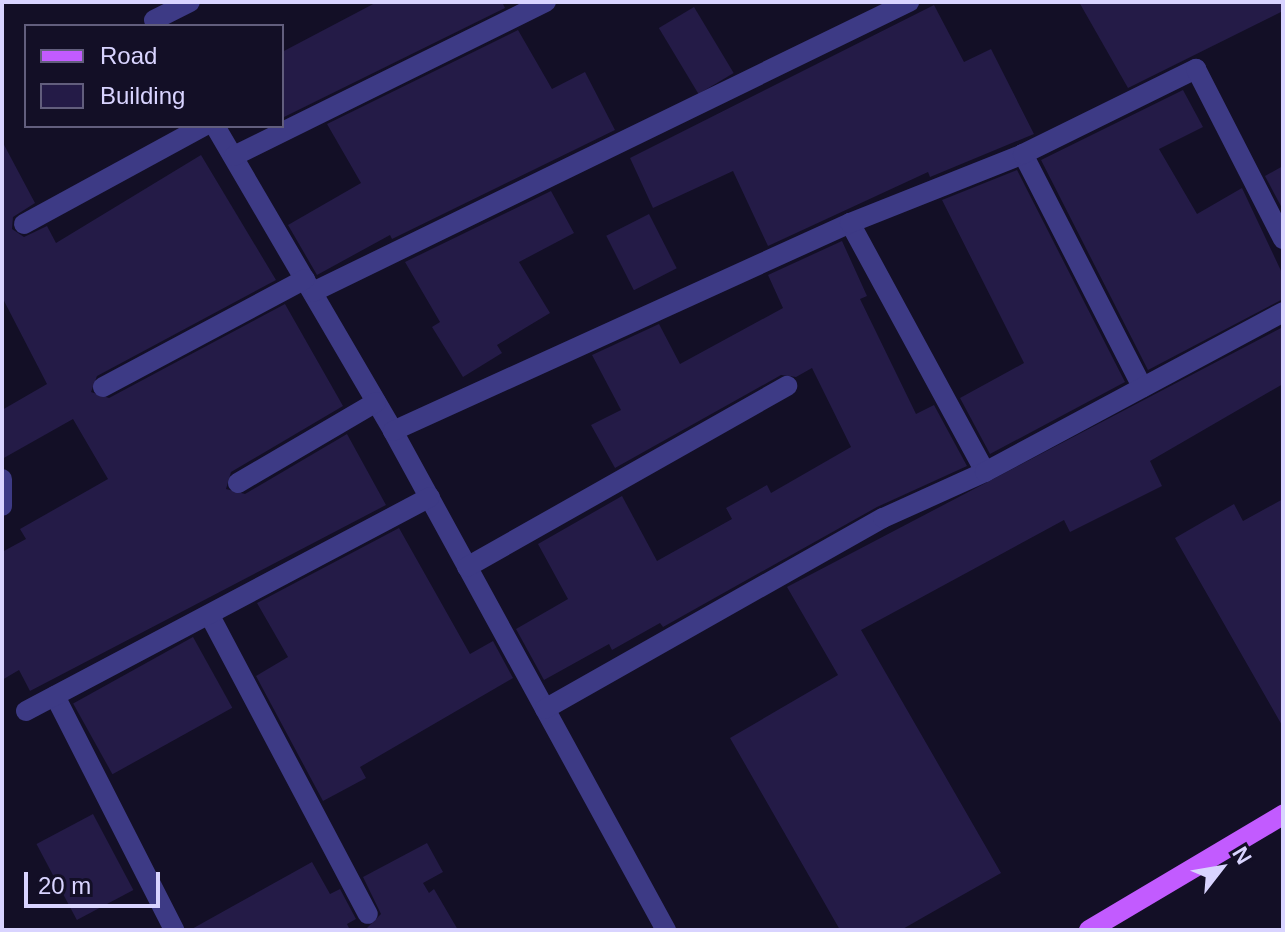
<!DOCTYPE html>
<style>
body{margin:0}
#map{position:relative;width:1285px;height:932px;overflow:hidden;background:#130f26;font-family:Arial,sans-serif}
div>[style]{position:absolute}
.building>*{inset:0;background:#241b47;transform-origin:0 0}
.minor>*{height:20px;margin:-10px;padding:0 10px;transform-origin:10px;border-radius:10px;background:#3d3a85}
.major>*{height:20px;margin:-10px;padding:0 10px;transform-origin:10px;border-radius:10px;background:#c25bff}
span{translate:-50% -50%;white-space:nowrap;text-align:center;line-height:1.15;-webkit-text-stroke:6px #130f26;paint-order:stroke}
.frame{position:absolute;inset:0;border:4px solid #d9d4ff;pointer-events:none}
.legend{position:absolute;left:24px;top:24px;width:260px;height:104px;box-sizing:border-box;background:#130f26;border:2px solid #625e7d;margin:0;padding:10px 14px;list-style:none;font-size:24px;color:#d9d4ff}
.legend li{display:flex;align-items:center;gap:16px;height:40px}
.legend b{width:40px;border:2px solid #625e7d}
.north{position:absolute;left:1181px;top:828px;width:80px;height:80px;-webkit-text-stroke:6px #130f26;paint-order:stroke;rotate:59deg;font-size:22px;font-weight:700;line-height:32px;text-align:center;color:#d9d4ff}
.north::after{content:'';display:block;margin:auto;width:28px;height:36px;background:#d9d4ff;clip-path:polygon(50% 0,100% 100%,50% 72%,0 100%)}
.scale{position:absolute;left:24px;top:872px;width:136px;height:36px;box-sizing:border-box;border:4px solid #d9d4ff;border-top:0;padding-left:10px;font-size:24px;line-height:28px;white-space:nowrap;color:#d9d4ff;-webkit-text-stroke:6px #130f26;paint-order:stroke}
</style>
<div id="map">
<div class="building">
<div style="clip-path:polygon(377px 2px,502px 2px,505px 8px,282px 118px,282px 52px)"></div>
<div style="clip-path:polygon(1079px 2px,1283px 2px,1283px 11px,1128px 88px)"></div>
<div style="clip-path:polygon(934px 5px,964px 62px,991px 49px,1034px 134px,930px 177px,928px 172px,768px 246px,733px 171px,653px 208px,630px 158px)"></div>
<div style="left:694px;top:7px;width:77px;height:41px;rotate:59deg"></div>
<div style="clip-path:polygon(518px 30px,552px 89px,585px 72px,615px 130px,392px 239px,390px 235px,317px 275px,288px 225px,361px 183px,327px 124px)"></div>
<div style="clip-path:polygon(1183px 90px,1203px 127px,1159px 149px,1197px 214px,1242px 188px,1283px 275px,1283px 299px,1148px 370px,1041px 160px)"></div>
<div style="clip-path:polygon(2px 141px,35px 203px,13px 217px,12px 229px,24px 237px,47px 226px,56px 243px,201px 155px,276px 280px,97px 376px,91px 392px,109px 398px,285px 304px,343px 406px,231px 472px,226px 489px,245px 494px,347px 434px,386px 505px,30px 691px,19px 670px,2px 680px,2px 552px,26px 539px,20px 529px,108px 479px,73px 419px,2px 459px,2px 410px,47px 384px,2px 297px)"></div>
<div style="clip-path:polygon(1283px 166px,1283px 210px,1265px 176px)"></div>
<div style="clip-path:polygon(1017px 170px,1125px 382px,990px 454px,960px 398px,1024px 363px,942px 200px)"></div>
<div style="clip-path:polygon(551px 191px,574px 233px,519px 262px,550px 313px,497px 345px,502px 353px,463px 377px,432px 327px,440px 322px,405px 262px)"></div>
<div style="left:649px;top:214px;width:61px;height:48px;rotate:63deg"></div>
<div style="clip-path:polygon(842px 241px,867px 296px,860px 299px,916px 414px,934px 405px,967px 466px,877px 507px,663px 627px,660px 623px,612px 650px,609px 644px,544px 680px,516px 629px,568px 599px,538px 544px,622px 496px,657px 561px,732px 519px,726px 508px,767px 485px,771px 493px,851px 447px,812px 368px,796px 377px,781px 375px,615px 468px,591px 425px,621px 410px,592px 355px,659px 324px,680px 364px,783px 308px,768px 275px)"></div>
<div style="clip-path:polygon(1283px 327px,1283px 384px,1150px 461px,1162px 486px,1070px 532px,1064px 520px,861px 630px,1001px 873px,901px 930px,840px 930px,730px 738px,838px 675px,787px 587px)"></div>
<div style="clip-path:polygon(1283px 499px,1283px 727px,1175px 538px,1234px 504px,1243px 521px)"></div>
<div style="clip-path:polygon(399px 528px,470px 654px,493px 641px,513px 678px,360px 767px,366px 778px,323px 801px,256px 676px,288px 657px,257px 603px)"></div>
<div style="left:193px;top:637px;width:81px;height:137px;rotate:61deg"></div>
<div style="left:93px;top:814px;width:86px;height:64px;rotate:62deg"></div>
<div style="clip-path:polygon(427px 843px,443px 872px,423px 883px,429px 893px,434px 889px,458px 930px,365px 930px,381px 914px,363px 877px)"></div>
<div style="clip-path:polygon(312px 862px,330px 894px,340px 889px,356px 919px,347px 924px,350px 930px,190px 930px)"></div>
</div>
<div class="minor">
<div style="left:154px;top:20px;width:40px;rotate:-26.6deg"></div>
<div style="left:215px;top:126px;width:353px;rotate:59.7deg"></div>
<div style="left:393px;top:431px;width:569px;rotate:61.32deg"></div>
<div style="left:1023px;top:154px;width:262px;rotate:62.9deg"></div>
<div style="left:234px;top:156px;width:348px;rotate:-26.3deg"></div>
<div style="left:850px;top:223px;width:283px;rotate:61.5deg"></div>
<div style="left:24px;top:224px;width:205px;rotate:-28.6deg"></div>
<div style="left:313px;top:292px;width:663px;rotate:-25.95deg"></div>
<div style="left:103px;top:387px;width:229px;rotate:-28.1deg"></div>
<div style="left:393px;top:431px;width:502px;rotate:-24.47deg"></div>
<div style="left:850px;top:223px;width:186px;rotate:-21.7deg"></div>
<div style="left:1023px;top:154px;width:193px;rotate:-26.2deg"></div>
<div style="left:1196px;top:69px;width:191px;rotate:62.9deg"></div>
<div style="left:2px;top:479px;width:27px;rotate:90deg"></div>
<div style="left:238px;top:483px;width:160px;rotate:-30.4deg"></div>
<div style="left:467px;top:567px;width:368px;rotate:-29.5deg"></div>
<div style="left:210px;top:616px;width:337px;rotate:62.1deg"></div>
<div style="left:55px;top:696px;width:263px;rotate:63deg"></div>
<div style="left:545px;top:709px;width:388px;rotate:-29.5deg"></div>
<div style="left:883px;top:518px;width:112px;rotate:-24.3deg"></div>
<div style="left:985px;top:472px;width:338px;rotate:-28.2deg"></div>
<div style="left:26px;top:711px;width:457px;rotate:-27.9deg"></div>
</div>
<div class="major">
<div style="left:1089px;top:930px;width:226px;rotate:-30.7deg"></div>
</div>
<div class="frame"></div>
<ul class="legend">
<li><b style="height:10px;background:#c25bff"></b>Road</li>
<li><b style="height:22px;background:#241b47"></b>Building</li>
</ul>
<div class="north">N</div>
<div class="scale">20 m</div>
</div>
